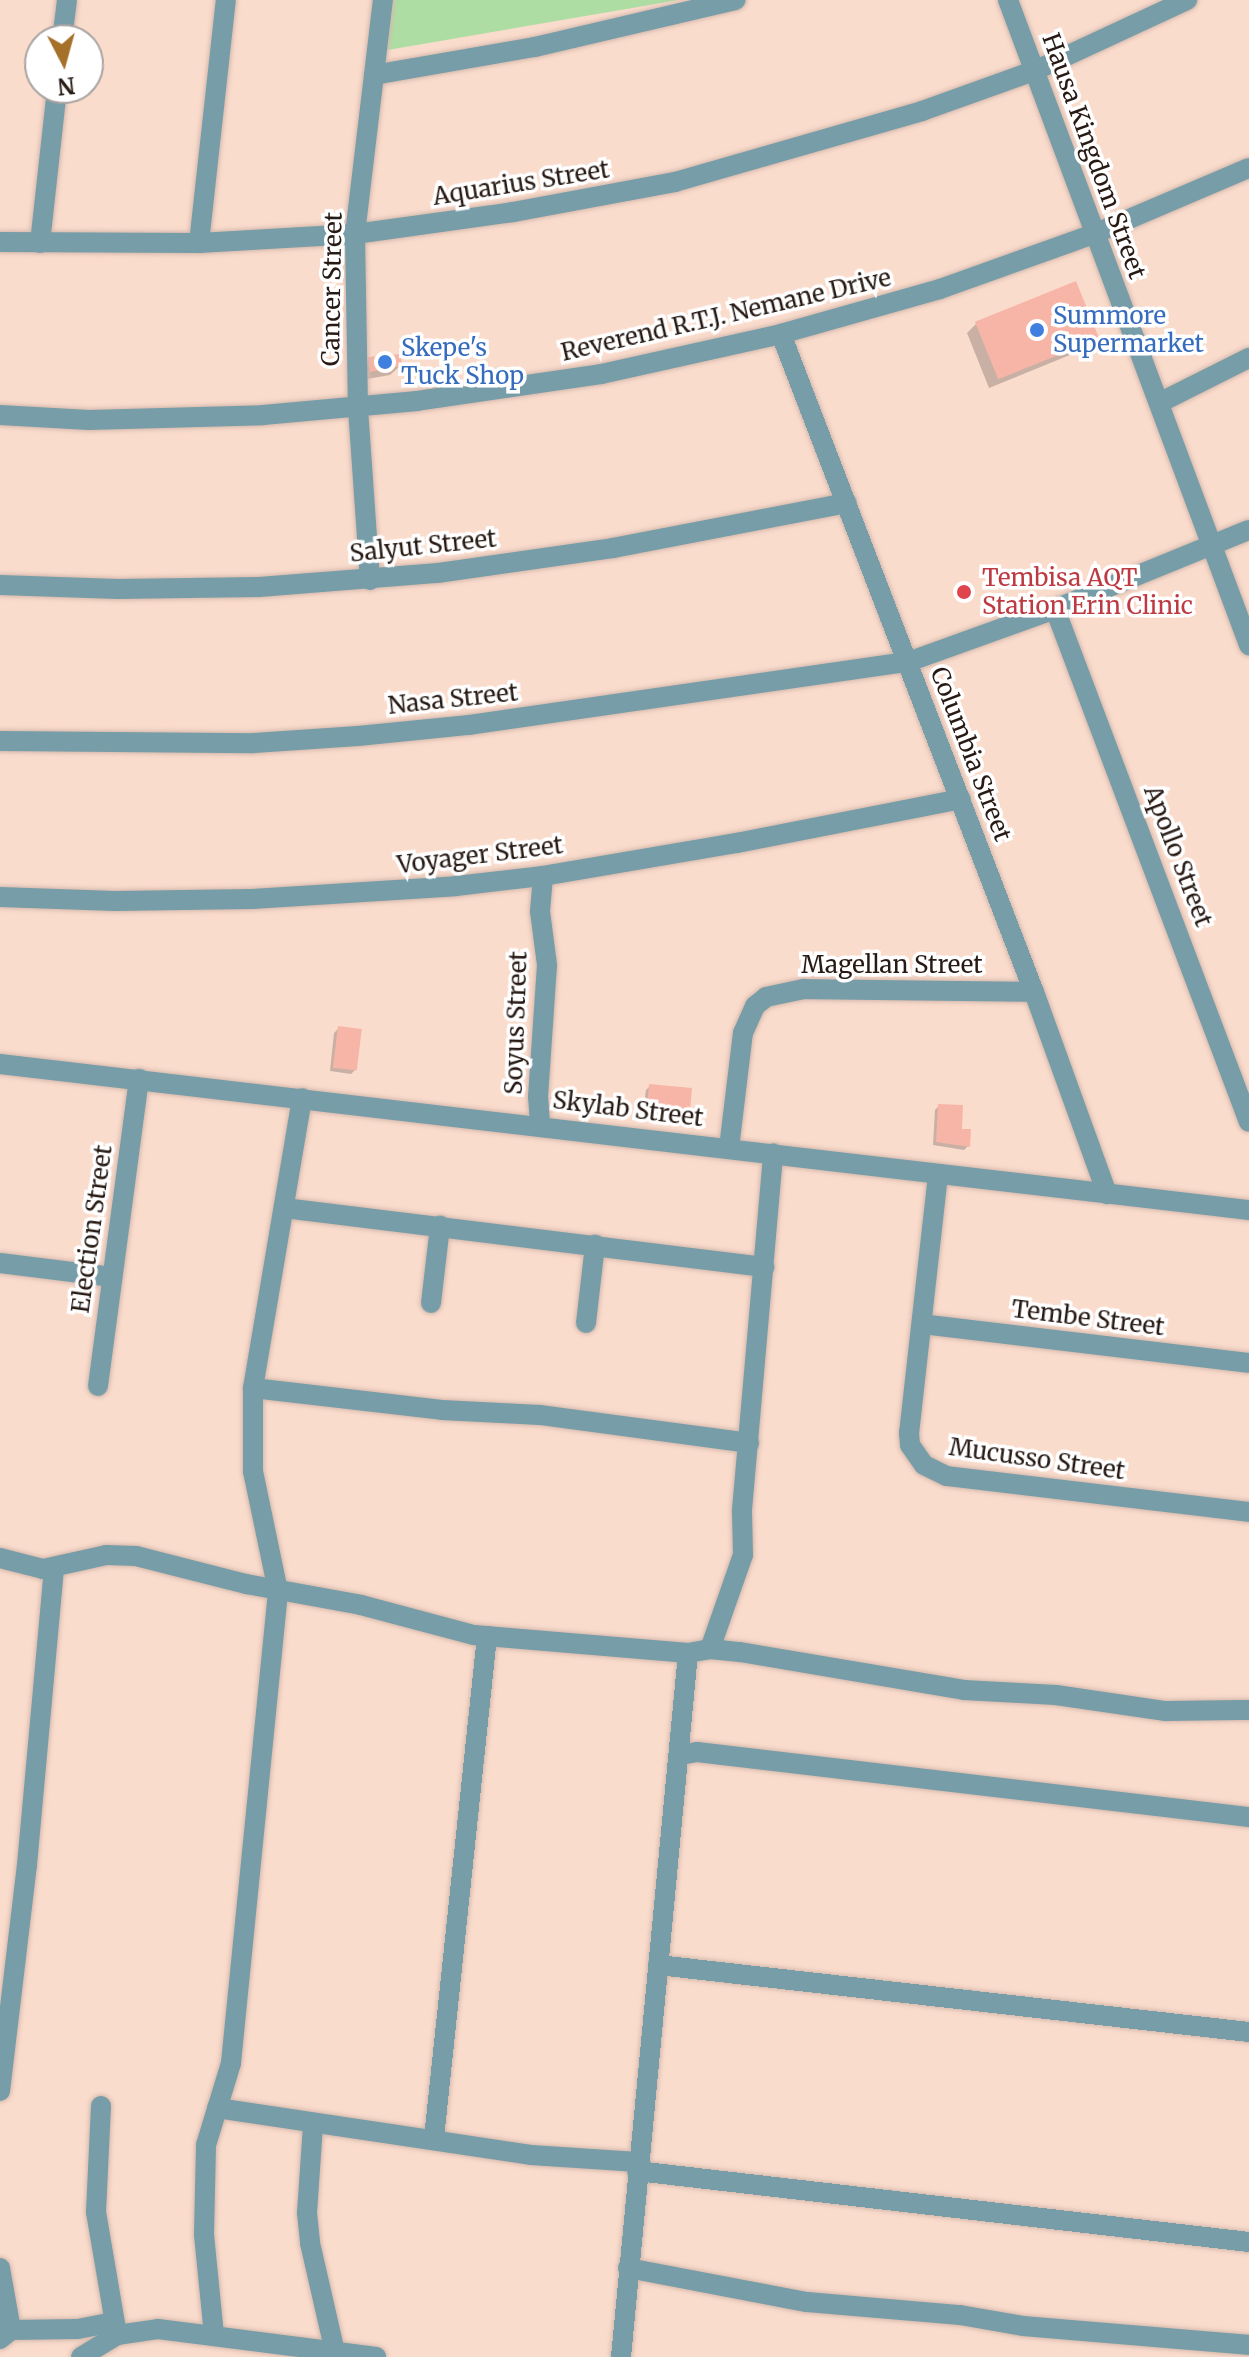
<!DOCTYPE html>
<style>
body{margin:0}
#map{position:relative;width:1249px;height:2357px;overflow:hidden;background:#fadccd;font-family:Merriweather,serif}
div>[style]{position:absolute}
.green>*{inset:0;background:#aedda4}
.shadow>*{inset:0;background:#0003}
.building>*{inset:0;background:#f6b5a7;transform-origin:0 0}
.roads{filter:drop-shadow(0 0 2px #d4b9ac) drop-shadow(0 0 2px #d4b9ac)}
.minor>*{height:20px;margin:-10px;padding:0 10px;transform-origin:10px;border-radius:10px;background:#779da8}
.dots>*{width:22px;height:22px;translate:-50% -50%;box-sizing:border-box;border:4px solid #fff;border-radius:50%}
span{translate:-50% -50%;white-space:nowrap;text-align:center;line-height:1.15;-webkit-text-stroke:7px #fff;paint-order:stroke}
.street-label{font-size:24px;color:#271a14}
.shop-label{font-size:24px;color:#366cbe}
.left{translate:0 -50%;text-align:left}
.health-label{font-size:24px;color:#be3a42}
.north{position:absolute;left:24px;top:24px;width:80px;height:80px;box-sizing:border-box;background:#fff;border:2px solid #a9a3a1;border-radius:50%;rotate:174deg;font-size:22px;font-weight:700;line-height:32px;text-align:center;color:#271a14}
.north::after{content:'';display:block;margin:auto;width:28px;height:36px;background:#a5702a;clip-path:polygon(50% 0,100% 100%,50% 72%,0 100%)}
</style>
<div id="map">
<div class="green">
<div style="clip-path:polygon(381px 0,679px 0,376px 52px)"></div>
</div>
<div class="shadow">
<div style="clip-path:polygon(976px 324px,1097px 338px,1087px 348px,989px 388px,967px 333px)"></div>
<div style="clip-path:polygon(369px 359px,400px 366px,390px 375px,361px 380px,360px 368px)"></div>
<div style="clip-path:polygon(338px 1029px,356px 1069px,351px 1074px,330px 1071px,334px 1033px)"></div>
<div style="clip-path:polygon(650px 1086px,688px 1112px,675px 1120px,643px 1112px,646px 1090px)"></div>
<div style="clip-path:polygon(939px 1106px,960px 1131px,968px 1146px,964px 1150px,933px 1145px,935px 1110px)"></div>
</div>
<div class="building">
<div style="left:1076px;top:281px;width:62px;height:109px;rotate:68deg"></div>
<div style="clip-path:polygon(401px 354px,402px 366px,370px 372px,368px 357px)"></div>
<div style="left:338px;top:1026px;width:24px;height:42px;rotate:7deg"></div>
<div style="clip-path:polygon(649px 1084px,692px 1088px,690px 1113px,682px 1112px,681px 1117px,647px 1108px)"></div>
<div style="clip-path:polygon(938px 1104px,963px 1105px,962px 1129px,971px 1129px,970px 1147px,936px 1142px)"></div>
</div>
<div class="roads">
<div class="minor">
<div style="left:1008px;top:0;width:689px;rotate:69.51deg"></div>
<div style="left:62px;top:40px;width:40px;rotate:-82.9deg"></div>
<div style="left:374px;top:75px;width:163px;rotate:-9.9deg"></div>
<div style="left:535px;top:47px;width:206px;rotate:-13.2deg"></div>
<div style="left:0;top:242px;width:199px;rotate:0.3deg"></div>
<div style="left:199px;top:243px;width:156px;rotate:-3.3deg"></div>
<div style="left:355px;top:234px;width:160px;rotate:-7.9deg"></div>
<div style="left:513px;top:212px;width:165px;rotate:-10.5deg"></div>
<div style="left:675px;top:182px;width:257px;rotate:-16deg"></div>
<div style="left:922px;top:111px;width:119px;rotate:-19.7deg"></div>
<div style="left:1034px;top:71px;width:169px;rotate:-24.9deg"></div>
<div style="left:40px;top:243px;width:156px;rotate:-83.7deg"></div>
<div style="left:199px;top:243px;width:244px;rotate:-83.7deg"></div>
<div style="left:781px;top:334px;width:705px;rotate:68.97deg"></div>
<div style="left:1034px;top:992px;width:215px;rotate:70.1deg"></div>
<div style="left:1159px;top:403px;width:101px;rotate:-26.6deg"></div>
<div style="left:0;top:415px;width:89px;rotate:3.2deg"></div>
<div style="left:89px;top:420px;width:174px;rotate:-1.6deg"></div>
<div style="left:263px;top:415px;width:155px;rotate:-5.2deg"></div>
<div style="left:417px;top:401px;width:186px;rotate:-8.3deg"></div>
<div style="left:601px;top:374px;width:184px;rotate:-12.5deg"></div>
<div style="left:781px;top:334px;width:165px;rotate:-15.8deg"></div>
<div style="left:940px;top:289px;width:164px;rotate:-19.7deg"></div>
<div style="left:1094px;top:234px;width:168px;rotate:-23.1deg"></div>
<div style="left:370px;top:580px;width:172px;rotate:-94deg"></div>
<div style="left:358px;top:408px;width:174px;rotate:-91deg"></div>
<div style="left:355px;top:234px;width:236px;rotate:-83.2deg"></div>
<div style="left:0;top:585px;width:118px;rotate:1.9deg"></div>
<div style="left:118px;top:589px;width:141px;rotate:-0.8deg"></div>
<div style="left:259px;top:587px;width:180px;rotate:-4.5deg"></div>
<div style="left:438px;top:573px;width:177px;rotate:-8.1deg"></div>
<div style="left:613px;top:548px;width:238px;rotate:-10.9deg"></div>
<div style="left:1055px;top:609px;width:548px;rotate:69.29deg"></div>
<div style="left:0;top:741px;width:254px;rotate:0.5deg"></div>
<div style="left:254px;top:743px;width:104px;rotate:-3.9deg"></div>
<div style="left:358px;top:736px;width:112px;rotate:-5.7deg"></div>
<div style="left:469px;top:725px;width:443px;rotate:-8.2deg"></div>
<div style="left:908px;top:662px;width:156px;rotate:-19.8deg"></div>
<div style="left:1055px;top:609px;width:209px;rotate:-22.2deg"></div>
<div style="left:0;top:897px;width:115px;rotate:2deg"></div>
<div style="left:115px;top:901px;width:137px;rotate:-0.8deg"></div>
<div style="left:252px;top:899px;width:204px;rotate:-3.6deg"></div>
<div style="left:456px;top:886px;width:88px;rotate:-6.6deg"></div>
<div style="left:543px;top:876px;width:197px;rotate:-9.7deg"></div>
<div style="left:737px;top:843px;width:228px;rotate:-11.1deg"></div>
<div style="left:0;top:1064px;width:1258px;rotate:6.67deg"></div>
<div style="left:540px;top:1124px;width:27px;rotate:-94deg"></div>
<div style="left:538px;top:1097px;width:132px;rotate:-86.1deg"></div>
<div style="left:547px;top:965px;width:54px;rotate:-97.4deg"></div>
<div style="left:540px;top:911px;width:35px;rotate:-85deg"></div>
<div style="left:729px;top:1148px;width:116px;rotate:-83.1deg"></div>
<div style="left:743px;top:1033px;width:30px;rotate:-66deg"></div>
<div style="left:755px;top:1006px;width:14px;rotate:-39deg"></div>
<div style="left:766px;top:997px;width:39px;rotate:-12deg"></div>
<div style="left:804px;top:989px;width:230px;rotate:0.7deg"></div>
<div style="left:938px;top:1175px;width:260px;rotate:96.4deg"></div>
<div style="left:909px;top:1433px;width:12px;rotate:85deg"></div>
<div style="left:910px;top:1445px;width:24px;rotate:55deg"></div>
<div style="left:924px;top:1465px;width:25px;rotate:26deg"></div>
<div style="left:947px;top:1476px;width:304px;rotate:6.8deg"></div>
<div style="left:284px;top:1208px;width:484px;rotate:7deg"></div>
<div style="left:0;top:1263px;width:113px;rotate:7.1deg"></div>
<div style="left:431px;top:1303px;width:78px;rotate:-83.3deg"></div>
<div style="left:586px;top:1323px;width:79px;rotate:-83.4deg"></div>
<div style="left:922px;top:1324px;width:329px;rotate:6.8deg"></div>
<div style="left:98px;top:1386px;width:310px;rotate:-82.4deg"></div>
<div style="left:253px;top:1388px;width:190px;rotate:6.6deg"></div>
<div style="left:442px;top:1410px;width:98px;rotate:2.9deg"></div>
<div style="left:540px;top:1415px;width:211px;rotate:7.6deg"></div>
<div style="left:0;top:1558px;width:44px;rotate:14.3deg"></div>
<div style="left:43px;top:1569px;width:65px;rotate:-12.5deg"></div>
<div style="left:106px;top:1555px;width:30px;rotate:2deg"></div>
<div style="left:136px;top:1556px;width:114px;rotate:14.3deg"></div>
<div style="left:246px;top:1584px;width:117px;rotate:10.3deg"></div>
<div style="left:361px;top:1605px;width:117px;rotate:14.9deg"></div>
<div style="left:474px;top:1635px;width:215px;rotate:4.8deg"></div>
<div style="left:688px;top:1653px;width:22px;rotate:-10deg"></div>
<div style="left:710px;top:1649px;width:30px;rotate:6deg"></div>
<div style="left:740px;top:1652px;width:227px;rotate:9.6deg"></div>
<div style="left:964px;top:1690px;width:92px;rotate:3.1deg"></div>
<div style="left:1056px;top:1695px;width:111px;rotate:8.3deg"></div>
<div style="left:1166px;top:1711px;width:83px;rotate:-0.7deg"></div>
<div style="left:710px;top:1649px;width:100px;rotate:-70.7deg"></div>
<div style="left:743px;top:1555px;width:45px;rotate:-91.3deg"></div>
<div style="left:742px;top:1510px;width:358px;rotate:-85deg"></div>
<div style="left:681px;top:1755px;width:16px;rotate:-11deg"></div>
<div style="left:697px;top:1752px;width:556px;rotate:6.72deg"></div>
<div style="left:658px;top:1965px;width:595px;rotate:6.47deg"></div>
<div style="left:0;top:2091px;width:228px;rotate:-83.2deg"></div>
<div style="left:27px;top:1865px;width:297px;rotate:-84.8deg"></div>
<div style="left:101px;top:2106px;width:106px;rotate:92.7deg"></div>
<div style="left:96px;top:2212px;width:125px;rotate:80.3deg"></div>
<div style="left:217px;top:2108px;width:317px;rotate:8.5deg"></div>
<div style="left:531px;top:2155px;width:107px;rotate:3.7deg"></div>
<div style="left:313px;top:2125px;width:88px;rotate:93.9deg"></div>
<div style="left:307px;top:2213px;width:30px;rotate:84deg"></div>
<div style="left:310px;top:2243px;width:112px;rotate:77.1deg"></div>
<div style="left:434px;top:2138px;width:505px;rotate:-83.97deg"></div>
<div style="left:637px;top:2171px;width:616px;rotate:6.62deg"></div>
<div style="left:0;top:2268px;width:63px;rotate:79.9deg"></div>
<div style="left:628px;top:2268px;width:182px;rotate:10.8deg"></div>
<div style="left:807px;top:2302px;width:154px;rotate:4.9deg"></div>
<div style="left:960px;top:2315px;width:65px;rotate:9.8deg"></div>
<div style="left:1024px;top:2326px;width:226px;rotate:4.8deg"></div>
<div style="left:214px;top:2335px;width:101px;rotate:-95.7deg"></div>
<div style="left:204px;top:2234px;width:89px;rotate:-88.7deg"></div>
<div style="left:206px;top:2145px;width:86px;rotate:-73deg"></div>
<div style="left:231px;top:2063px;width:474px;rotate:-84.3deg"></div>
<div style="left:278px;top:1591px;width:123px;rotate:-101.8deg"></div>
<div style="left:253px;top:1471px;width:83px;rotate:-90deg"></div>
<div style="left:253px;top:1388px;width:294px;rotate:-80.4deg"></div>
<div style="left:0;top:2339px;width:14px;rotate:-39deg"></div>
<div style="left:11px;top:2330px;width:67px;rotate:-0.9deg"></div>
<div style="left:78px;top:2329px;width:37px;rotate:-11deg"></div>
<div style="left:81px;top:2357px;width:42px;rotate:-31.4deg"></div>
<div style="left:117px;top:2335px;width:41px;rotate:-8.3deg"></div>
<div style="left:158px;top:2329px;width:220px;rotate:7.3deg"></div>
<div style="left:621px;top:2357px;width:707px;rotate:-84.56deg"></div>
</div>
</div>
<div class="dots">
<div style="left:1037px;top:330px;background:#3f7fe0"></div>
<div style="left:385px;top:362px;background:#3f7fe0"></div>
<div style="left:964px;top:592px;background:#e0444e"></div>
</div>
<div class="street-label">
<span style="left:1094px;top:156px;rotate:70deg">Hausa Kingdom Street</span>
<span style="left:521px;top:183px;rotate:-9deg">Aquarius Street</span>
<span style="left:332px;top:289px;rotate:-89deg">Cancer Street</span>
<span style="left:726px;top:315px;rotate:-13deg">Reverend R.T.J. Nemane Drive</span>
<span style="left:423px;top:546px;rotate:-6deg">Salyut Street</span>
<span style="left:453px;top:699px;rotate:-6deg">Nasa Street</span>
<span style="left:971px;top:754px;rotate:69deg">Columbia Street</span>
<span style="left:480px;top:855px;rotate:-7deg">Voyager Street</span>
<span style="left:1178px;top:856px;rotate:69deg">Apollo Street</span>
<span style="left:892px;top:965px">Magellan Street</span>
<span style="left:516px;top:1023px;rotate:-88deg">Soyus Street</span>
<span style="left:628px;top:1109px;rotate:7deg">Skylab Street</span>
<span style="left:92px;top:1229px;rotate:-82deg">Election Street</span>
<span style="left:1088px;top:1318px;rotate:7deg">Tembe Street</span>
<span style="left:1037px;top:1459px;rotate:8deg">Mucusso Street</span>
</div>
<div class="shop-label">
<span class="left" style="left:1053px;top:330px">Summore<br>Supermarket</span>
<span class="left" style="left:401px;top:362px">Skepe's<br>Tuck Shop</span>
</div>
<div class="health-label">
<span class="left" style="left:982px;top:592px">Tembisa AQT<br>Station Erin Clinic</span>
</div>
<div class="north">N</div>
</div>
